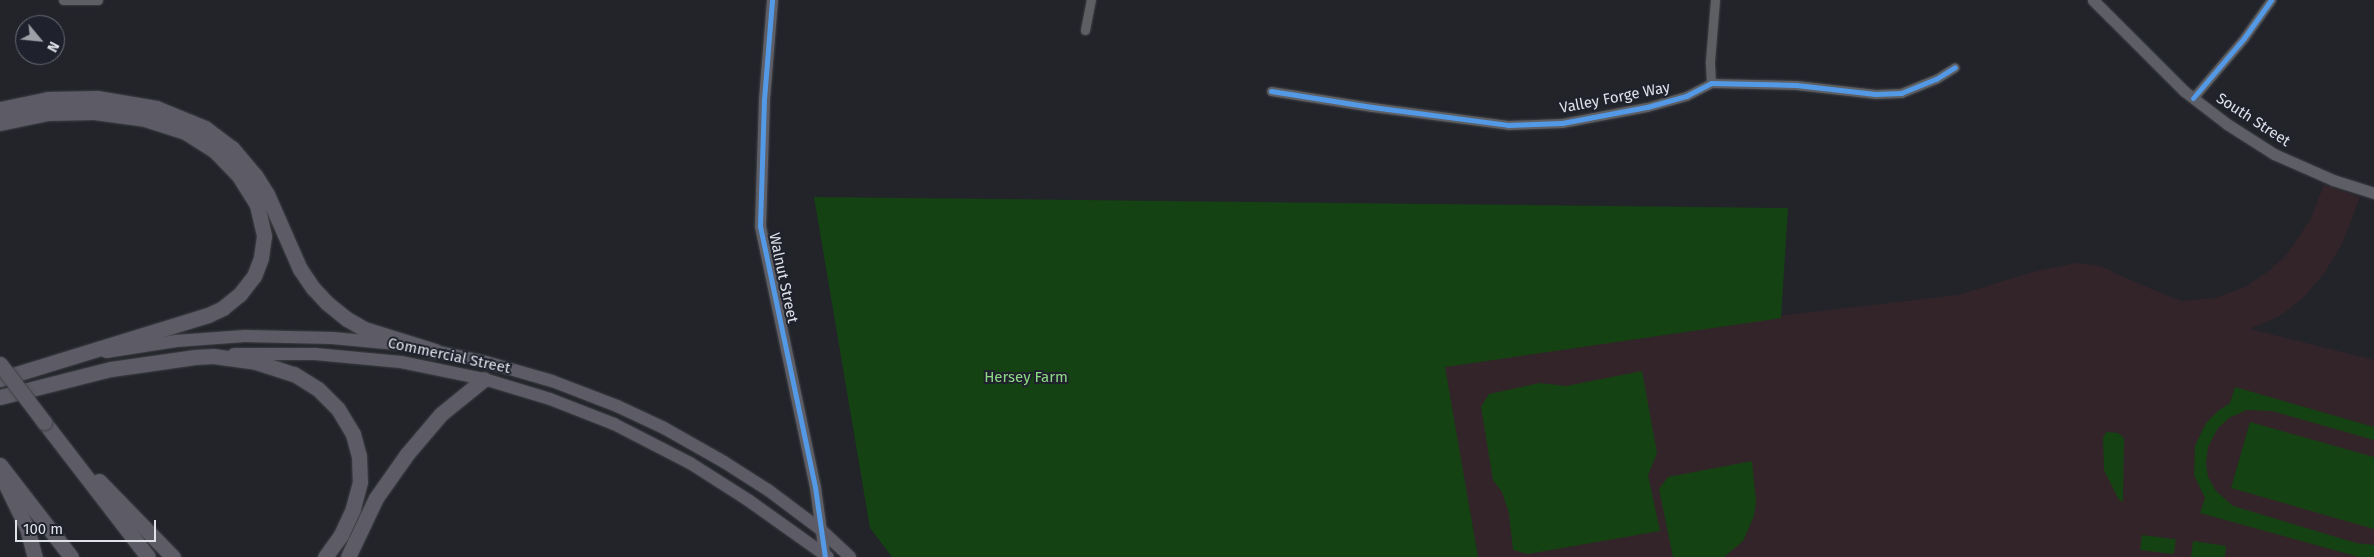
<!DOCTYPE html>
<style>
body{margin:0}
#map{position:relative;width:2374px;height:557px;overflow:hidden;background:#22242a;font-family:"Fira Sans",sans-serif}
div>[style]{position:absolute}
.education>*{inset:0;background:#332429}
.green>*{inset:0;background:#154212;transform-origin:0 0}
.roads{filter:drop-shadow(0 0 1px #3e4045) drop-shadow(0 0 1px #3e4045)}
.street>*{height:9px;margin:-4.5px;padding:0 4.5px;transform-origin:4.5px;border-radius:4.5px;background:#5e5f63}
.secondary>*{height:11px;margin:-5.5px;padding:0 5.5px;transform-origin:5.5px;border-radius:5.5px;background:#5e5e66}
.primary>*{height:12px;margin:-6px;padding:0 6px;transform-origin:6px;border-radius:6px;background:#5d5c66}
.highway>*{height:15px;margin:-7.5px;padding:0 7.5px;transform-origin:7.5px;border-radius:7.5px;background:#5c5b66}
.bridges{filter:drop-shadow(0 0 1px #3e4045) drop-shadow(0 0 1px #3e4045)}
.highway-bridge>*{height:15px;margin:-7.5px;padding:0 7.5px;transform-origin:7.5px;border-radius:7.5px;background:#5c5b66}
.cycleway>*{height:5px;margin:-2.5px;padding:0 2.5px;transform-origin:2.5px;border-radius:2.5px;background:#5399e6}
span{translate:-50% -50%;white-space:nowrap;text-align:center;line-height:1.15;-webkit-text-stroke:4px #1f222d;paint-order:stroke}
.street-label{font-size:15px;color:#e0e2ea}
.park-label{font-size:15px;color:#8eda84}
.north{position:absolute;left:15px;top:15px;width:50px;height:50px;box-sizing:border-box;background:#1f222d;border:1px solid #6c6f79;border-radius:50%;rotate:118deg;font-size:14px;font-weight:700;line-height:20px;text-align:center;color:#e0e2ea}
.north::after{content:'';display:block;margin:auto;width:18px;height:22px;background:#9ea0a7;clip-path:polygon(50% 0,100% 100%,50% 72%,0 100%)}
.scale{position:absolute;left:15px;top:520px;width:141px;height:22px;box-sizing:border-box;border:2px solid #e0e2ea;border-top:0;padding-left:6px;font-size:15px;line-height:18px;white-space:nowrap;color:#e0e2ea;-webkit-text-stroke:4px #1f222d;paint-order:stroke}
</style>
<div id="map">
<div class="education">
<div style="clip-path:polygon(2324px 185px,2360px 197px,2342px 244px,2325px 272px,2304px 297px,2280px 316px,2250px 329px,2374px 360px,2374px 557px,1478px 557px,1444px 367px,1710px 324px,1958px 295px,2033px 272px,2075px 263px,2101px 266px,2132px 281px,2181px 301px,2215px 298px,2245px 287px,2269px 271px,2287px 254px,2310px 220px)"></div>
</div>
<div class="green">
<div style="clip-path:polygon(814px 197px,1788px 208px,1781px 318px,1445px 367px,1478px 557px,892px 557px,870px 528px)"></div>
<div style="clip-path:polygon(1642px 371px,1657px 453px,1648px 475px,1660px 531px,1528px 554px,1513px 550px,1509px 513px,1502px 492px,1493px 480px,1481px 407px,1489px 394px,1540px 383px,1566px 386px)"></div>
<div style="clip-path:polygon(2235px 387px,2374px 427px,2374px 440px,2272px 411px,2247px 410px,2229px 418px,2218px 428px,2208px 447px,2206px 464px,2208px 477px,2216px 491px,2233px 506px,2356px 543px,2374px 545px,2374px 557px,2359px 557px,2200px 513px,2205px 498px,2194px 475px,2195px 446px,2206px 423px,2218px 411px,2230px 403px)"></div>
<div style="clip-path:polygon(2250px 422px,2374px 457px,2374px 529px,2231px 488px)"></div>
<div style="clip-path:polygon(2106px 432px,2118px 433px,2124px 438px,2123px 502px,2119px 500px,2104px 470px,2103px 438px)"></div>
<div style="clip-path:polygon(1752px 461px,1756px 502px,1754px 516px,1743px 541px,1724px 557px,1673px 557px,1659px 489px,1668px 477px)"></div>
<div style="left:2142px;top:535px;width:34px;height:15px;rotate:7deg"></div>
<div style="clip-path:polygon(2193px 541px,2226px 546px,2225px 557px,2191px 557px)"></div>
</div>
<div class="roads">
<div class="street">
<div style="left:63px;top:0;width:35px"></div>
<div style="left:1085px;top:30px;width:31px;rotate:-79deg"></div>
<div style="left:1711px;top:83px;width:22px;rotate:-93deg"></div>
<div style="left:1710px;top:61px;width:61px;rotate:-85.3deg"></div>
<div style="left:1271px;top:91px;width:102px;rotate:9deg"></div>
<div style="left:1372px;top:107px;width:137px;rotate:7.5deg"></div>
<div style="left:1508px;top:125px;width:54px;rotate:-2.1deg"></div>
<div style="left:1562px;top:123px;width:86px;rotate:-10.7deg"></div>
<div style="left:1647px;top:107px;width:41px;rotate:-15.8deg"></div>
<div style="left:1686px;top:96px;width:28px;rotate:-27deg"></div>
<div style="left:1711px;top:83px;width:85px;rotate:1.3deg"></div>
<div style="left:1796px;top:85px;width:80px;rotate:6.5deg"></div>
<div style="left:1875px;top:94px;width:26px;rotate:-2deg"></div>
<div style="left:1901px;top:93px;width:38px;rotate:-22deg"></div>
<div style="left:1936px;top:79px;width:22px;rotate:-32deg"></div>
<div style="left:2193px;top:98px;width:79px;rotate:-49.6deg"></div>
<div style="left:2244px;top:38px;width:47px;rotate:-54.6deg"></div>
</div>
<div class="secondary">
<div style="left:772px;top:0;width:99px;rotate:94.6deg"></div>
<div style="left:764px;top:99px;width:127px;rotate:91.8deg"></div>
<div style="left:760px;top:226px;width:267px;rotate:78.1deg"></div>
<div style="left:815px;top:487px;width:67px;rotate:82.2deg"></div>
<div style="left:2093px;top:0;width:129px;rotate:45deg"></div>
<div style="left:2184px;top:91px;width:54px;rotate:37.5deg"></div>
<div style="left:2227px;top:124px;width:56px;rotate:32.6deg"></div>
<div style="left:2274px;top:154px;width:64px;rotate:23.8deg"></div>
<div style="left:2333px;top:180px;width:43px;rotate:17.6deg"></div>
</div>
<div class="primary">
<div style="left:426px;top:349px;width:61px;rotate:12.2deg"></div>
<div style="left:486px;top:362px;width:69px;rotate:16.1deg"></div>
<div style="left:552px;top:381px;width:70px;rotate:21deg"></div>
<div style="left:617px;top:406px;width:52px;rotate:25.1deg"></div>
<div style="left:664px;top:428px;width:69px;rotate:29.5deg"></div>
<div style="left:724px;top:462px;width:52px;rotate:32.5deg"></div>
<div style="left:768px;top:490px;width:65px;rotate:36.9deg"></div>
<div style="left:820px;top:529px;width:41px;rotate:43deg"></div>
<div style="left:106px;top:352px;width:71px;rotate:-8.9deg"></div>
<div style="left:176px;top:341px;width:69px;rotate:-4.1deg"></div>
<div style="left:245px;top:336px;width:87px;rotate:1.3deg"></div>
<div style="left:332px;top:338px;width:65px;rotate:5.3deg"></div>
<div style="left:234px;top:354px;width:81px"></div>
<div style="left:315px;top:354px;width:86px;rotate:5.3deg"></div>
<div style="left:401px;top:362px;width:85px;rotate:11.6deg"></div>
<div style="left:484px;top:379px;width:69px;rotate:16.9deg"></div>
<div style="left:550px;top:399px;width:69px;rotate:21.3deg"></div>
<div style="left:614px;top:424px;width:85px;rotate:27.2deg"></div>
<div style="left:690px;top:463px;width:69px;rotate:32.5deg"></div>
<div style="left:748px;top:500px;width:98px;rotate:35.5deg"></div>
</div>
<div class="highway">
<div style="left:0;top:109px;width:49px;rotate:-11.8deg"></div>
<div style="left:48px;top:99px;width:49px;rotate:-1.2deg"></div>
<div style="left:97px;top:98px;width:60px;rotate:9.6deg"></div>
<div style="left:156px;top:108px;width:53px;rotate:22.2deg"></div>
<div style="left:205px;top:128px;width:34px;rotate:37deg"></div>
<div style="left:232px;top:148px;width:35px;rotate:50deg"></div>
<div style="left:255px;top:175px;width:22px;rotate:58deg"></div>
<div style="left:267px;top:194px;width:82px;rotate:66.3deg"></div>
<div style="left:300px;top:269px;width:23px;rotate:56deg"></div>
<div style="left:313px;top:288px;width:21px;rotate:47deg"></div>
<div style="left:327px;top:303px;width:26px;rotate:39deg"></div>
<div style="left:347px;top:319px;width:20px;rotate:30deg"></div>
<div style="left:364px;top:329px;width:74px;rotate:17.2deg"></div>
<div style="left:0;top:123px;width:49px;rotate:-11.8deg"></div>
<div style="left:48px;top:113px;width:46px;rotate:-1.2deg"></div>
<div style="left:94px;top:112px;width:51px;rotate:7.8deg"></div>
<div style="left:145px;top:119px;width:42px;rotate:18deg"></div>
<div style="left:185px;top:132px;width:34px;rotate:32deg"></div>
<div style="left:214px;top:150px;width:36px;rotate:46deg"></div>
<div style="left:239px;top:176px;width:34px;rotate:58deg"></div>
<div style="left:257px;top:205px;width:32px;rotate:77deg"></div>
<div style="left:264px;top:236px;width:22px;rotate:98deg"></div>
<div style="left:261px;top:258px;width:19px;rotate:111deg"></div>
<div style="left:254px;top:276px;width:23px;rotate:128deg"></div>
<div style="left:240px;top:294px;width:22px;rotate:141deg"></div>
<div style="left:223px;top:308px;width:17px;rotate:155deg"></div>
<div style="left:208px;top:315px;width:218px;rotate:162.9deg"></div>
<div style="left:0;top:397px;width:114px;rotate:-14.2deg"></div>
<div style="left:111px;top:369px;width:85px;rotate:-8.1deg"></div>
<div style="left:195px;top:357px;width:18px;rotate:-3deg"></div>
<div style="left:213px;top:356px;width:43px;rotate:7.9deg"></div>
<div style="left:256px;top:362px;width:40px;rotate:18deg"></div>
<div style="left:294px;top:374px;width:28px;rotate:32deg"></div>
<div style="left:318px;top:389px;width:28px;rotate:45deg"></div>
<div style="left:338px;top:409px;width:29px;rotate:59deg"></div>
<div style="left:353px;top:434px;width:23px;rotate:75deg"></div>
<div style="left:359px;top:456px;width:26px;rotate:88deg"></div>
<div style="left:360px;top:482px;width:28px;rotate:105deg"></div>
<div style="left:353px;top:509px;width:29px;rotate:115deg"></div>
<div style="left:341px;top:535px;width:27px;rotate:126deg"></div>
<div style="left:44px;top:422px;width:170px;rotate:52.4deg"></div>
<div style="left:0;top:465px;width:116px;rotate:52.3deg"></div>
<div style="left:2px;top:477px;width:57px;rotate:63.9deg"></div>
<div style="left:27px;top:528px;width:30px;rotate:75deg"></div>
<div style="left:99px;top:481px;width:106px;rotate:45.8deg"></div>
<div style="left:348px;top:557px;width:65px;rotate:-64.6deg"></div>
<div style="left:376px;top:498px;width:54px;rotate:-54.8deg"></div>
<div style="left:407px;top:454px;width:52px;rotate:-49.6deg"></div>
<div style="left:441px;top:414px;width:55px;rotate:-39.1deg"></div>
</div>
</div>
<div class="bridges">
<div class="highway-bridge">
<div style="left:0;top:364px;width:73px;rotate:52.8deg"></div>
</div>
</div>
<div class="cycleway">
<div style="left:772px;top:0;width:99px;rotate:94.6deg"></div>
<div style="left:764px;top:99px;width:127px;rotate:91.8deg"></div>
<div style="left:760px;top:226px;width:267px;rotate:78.1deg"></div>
<div style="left:815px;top:487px;width:71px;rotate:81.9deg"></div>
<div style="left:1271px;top:91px;width:102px;rotate:9deg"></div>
<div style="left:1372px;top:107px;width:137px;rotate:7.5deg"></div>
<div style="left:1508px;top:125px;width:54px;rotate:-2.1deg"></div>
<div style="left:1562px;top:123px;width:86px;rotate:-10.7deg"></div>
<div style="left:1647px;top:107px;width:41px;rotate:-15.8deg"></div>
<div style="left:1686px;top:96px;width:28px;rotate:-27deg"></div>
<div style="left:1711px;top:83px;width:85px;rotate:1.3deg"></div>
<div style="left:1796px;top:85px;width:80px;rotate:6.5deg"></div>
<div style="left:1875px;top:94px;width:26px;rotate:-2deg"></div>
<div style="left:1901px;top:93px;width:38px;rotate:-22deg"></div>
<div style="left:1936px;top:79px;width:22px;rotate:-32deg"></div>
<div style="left:2193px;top:98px;width:79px;rotate:-49.6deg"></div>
<div style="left:2244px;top:38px;width:47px;rotate:-54.6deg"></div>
</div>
<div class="street-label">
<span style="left:1615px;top:98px;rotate:-11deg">Valley Forge Way</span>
<span style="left:2253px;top:120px;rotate:33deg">South Street</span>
<span style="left:783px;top:278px;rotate:78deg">Walnut Street</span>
<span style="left:449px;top:356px;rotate:12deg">Commercial Street</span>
</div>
<div class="park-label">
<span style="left:1026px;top:378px">Hersey Farm</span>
</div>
<div class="north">N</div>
<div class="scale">100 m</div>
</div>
